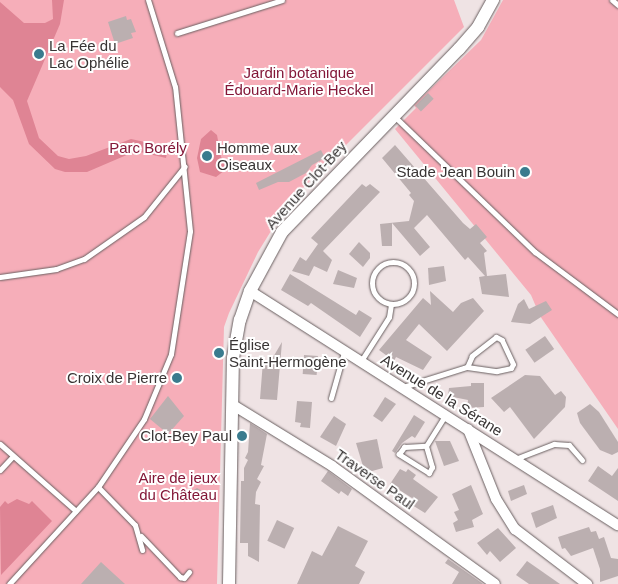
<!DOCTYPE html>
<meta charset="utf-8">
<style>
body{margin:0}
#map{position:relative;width:618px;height:584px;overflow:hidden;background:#efe3e4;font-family:Arial,sans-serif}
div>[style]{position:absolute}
.green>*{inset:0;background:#f6aeb9}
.water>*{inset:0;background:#df8494}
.building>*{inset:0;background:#bbafb0;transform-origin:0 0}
.roads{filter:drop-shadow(0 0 1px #695f60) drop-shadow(0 0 1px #695f60)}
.service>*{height:5px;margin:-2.5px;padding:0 2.5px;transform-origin:2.5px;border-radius:2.5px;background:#fff}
.service>.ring{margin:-2.5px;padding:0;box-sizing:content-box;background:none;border:5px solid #fff;border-radius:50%}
.minor>*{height:10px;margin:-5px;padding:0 5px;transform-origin:5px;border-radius:5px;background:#fff}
.tertiary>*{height:12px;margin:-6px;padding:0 6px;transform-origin:6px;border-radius:6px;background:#fff}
.dots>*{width:14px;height:14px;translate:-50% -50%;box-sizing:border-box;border:2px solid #fff;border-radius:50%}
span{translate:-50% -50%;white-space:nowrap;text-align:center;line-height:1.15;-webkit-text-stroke:4px #fff;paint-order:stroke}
.poi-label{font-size:15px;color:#383434}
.left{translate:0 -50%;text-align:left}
.right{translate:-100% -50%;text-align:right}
.park-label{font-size:15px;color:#831738}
.street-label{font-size:15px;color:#383434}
</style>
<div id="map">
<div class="green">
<div style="clip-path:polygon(0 0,454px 0,464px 27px,289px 202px,258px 252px,229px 313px,224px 327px,217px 584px,0 584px)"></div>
<div style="clip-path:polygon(503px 0,618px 0,618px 429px,540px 316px,531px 295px,395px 129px,416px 108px,414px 105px,481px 40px)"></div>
</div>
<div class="water">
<div style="clip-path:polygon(52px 0,64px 0,60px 24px,27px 101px,39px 138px,58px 156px,69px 159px,86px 156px,131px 139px,168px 147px,166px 158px,136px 151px,87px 172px,65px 172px,55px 169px,29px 144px,13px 100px,0 87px,0 2px,24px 23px,45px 23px,53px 19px)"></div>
<div style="clip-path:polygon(211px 130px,217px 135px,221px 157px,229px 167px,216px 177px,200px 172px,197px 158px,201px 139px)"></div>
<div style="clip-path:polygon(17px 499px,29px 504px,32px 501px,52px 521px,1px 575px,0 507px,5px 501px,8px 504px)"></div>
</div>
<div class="building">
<div style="clip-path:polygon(126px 16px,127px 20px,131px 19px,136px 32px,131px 33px,133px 38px,115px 44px,108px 22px)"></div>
<div style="left:428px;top:93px;width:8px;height:18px;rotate:45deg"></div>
<div style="clip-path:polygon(395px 145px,463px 223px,470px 229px,476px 224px,487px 237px,480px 243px,487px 251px,484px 253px,487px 276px,506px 274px,509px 297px,482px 294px,479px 277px,485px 276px,468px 257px,465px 260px,427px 215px,414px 228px,430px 247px,420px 256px,392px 223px,392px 246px,382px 246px,380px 224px,409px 221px,414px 201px,409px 195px,411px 193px,382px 158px)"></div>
<div style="clip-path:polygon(321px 150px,325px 158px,312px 165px,306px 173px,289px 182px,278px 182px,259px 190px,256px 183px)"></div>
<div style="clip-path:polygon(362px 184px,366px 187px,370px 184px,380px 192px,323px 251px,332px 260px,327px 272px,314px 266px,309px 276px,292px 271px,300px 257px,306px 261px,318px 244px,311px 238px)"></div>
<div style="clip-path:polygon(359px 242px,370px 253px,370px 258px,363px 267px,349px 254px)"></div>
<div style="clip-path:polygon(444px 266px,446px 281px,429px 285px,428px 268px)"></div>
<div style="clip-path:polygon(338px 270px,357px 278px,354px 288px,333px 284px)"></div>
<div style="clip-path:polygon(290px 274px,356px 315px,359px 310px,372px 318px,360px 337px,311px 303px,308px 306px,281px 290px)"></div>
<div style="clip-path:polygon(430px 291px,453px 312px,461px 303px,473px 298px,484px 311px,447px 351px,419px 324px,406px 340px,432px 357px,423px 370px,396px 357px,394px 361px,379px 350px,423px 298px,431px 305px)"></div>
<div style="clip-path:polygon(524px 299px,529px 309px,546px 301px,552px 310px,530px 324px,511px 322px,518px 304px)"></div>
<div style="left:545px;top:336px;width:16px;height:24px;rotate:55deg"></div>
<div style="clip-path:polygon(282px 342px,277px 400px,260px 399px,263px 361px,269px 364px)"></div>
<div style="left:304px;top:355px;width:14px;height:19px;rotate:4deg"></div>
<div style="clip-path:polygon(525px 375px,540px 376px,555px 395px,561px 391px,566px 397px,565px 407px,534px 439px,510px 407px,504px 412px,491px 398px)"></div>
<div style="clip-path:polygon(471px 383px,484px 383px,484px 407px,467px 408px,468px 400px,448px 396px,449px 388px,471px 386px)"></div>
<div style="clip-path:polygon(168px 396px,184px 416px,168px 434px,150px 419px)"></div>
<div style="clip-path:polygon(385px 397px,396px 404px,382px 422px,373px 416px)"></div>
<div style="clip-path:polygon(297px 401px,312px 402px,310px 428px,300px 427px,301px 423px,295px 422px)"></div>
<div style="clip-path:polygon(590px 404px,599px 412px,618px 442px,618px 452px,612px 455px,600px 450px,580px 423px,577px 413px)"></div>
<div style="clip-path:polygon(414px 415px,425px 422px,415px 438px,412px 436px,402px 443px,395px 453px,392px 451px)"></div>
<div style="clip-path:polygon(334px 416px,346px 424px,336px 446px,320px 437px)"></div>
<div style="clip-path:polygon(250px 423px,267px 434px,261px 465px,264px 466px,257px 479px,261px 482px,256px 492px,255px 504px,260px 505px,259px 562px,248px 556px,248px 543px,240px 543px,241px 481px,244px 481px,244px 468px,248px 460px,245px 458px,248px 452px)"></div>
<div style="clip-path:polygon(377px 439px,383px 468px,365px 473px,356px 443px)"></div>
<div style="clip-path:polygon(435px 441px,450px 441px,459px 461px,444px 466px)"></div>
<div style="clip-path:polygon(598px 466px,612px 476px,618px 468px,618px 501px,588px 481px)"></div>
<div style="clip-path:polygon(400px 469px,406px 472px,408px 469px,416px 475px,413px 479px,438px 497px,425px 513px,412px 505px,415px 500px,390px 484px)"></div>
<div style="clip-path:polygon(328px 471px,352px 489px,348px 496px,341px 491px,339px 494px,321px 481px)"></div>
<div style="clip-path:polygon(471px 485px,483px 514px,472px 520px,474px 527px,456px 532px,453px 523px,458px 520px,454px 512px,459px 510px,452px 494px)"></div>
<div style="clip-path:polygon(524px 485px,527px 494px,511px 501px,508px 491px)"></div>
<div style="clip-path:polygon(197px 488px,204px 492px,204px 499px,198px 502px,191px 498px,192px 491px)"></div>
<div style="clip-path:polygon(553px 505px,557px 518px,536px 528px,531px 513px)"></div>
<div style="left:277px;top:520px;width:19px;height:23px;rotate:25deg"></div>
<div style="clip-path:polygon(338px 526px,368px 541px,355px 566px,365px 572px,359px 584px,297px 584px,312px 551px,322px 556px)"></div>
<div style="clip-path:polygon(589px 527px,591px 532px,596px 531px,599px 539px,604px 537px,611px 558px,618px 559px,618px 576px,600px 582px,600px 569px,593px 548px,571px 556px,565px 548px,562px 549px,558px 537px)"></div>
<div style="clip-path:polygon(498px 528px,516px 548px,500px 562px,490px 551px,487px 555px,477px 543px)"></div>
<div style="clip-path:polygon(448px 559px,483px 584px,452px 584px,459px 572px,445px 563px)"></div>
<div style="clip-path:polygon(527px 561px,560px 584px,529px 584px,516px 575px)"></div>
<div style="clip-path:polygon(101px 562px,114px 574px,125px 584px,81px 584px)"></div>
</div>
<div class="roads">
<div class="service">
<div style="left:612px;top:0;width:8px;rotate:40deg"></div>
<div style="left:177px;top:33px;width:110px;rotate:-17.4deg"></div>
<div style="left:394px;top:116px;width:196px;rotate:44deg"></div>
<div style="left:535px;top:252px;width:104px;rotate:36.8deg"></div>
<div class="ring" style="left:372px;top:262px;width:37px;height:37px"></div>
<div style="left:0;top:277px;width:57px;rotate:-8.1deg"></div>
<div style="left:56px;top:269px;width:30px;rotate:-20deg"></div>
<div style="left:84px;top:259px;width:73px;rotate:-35deg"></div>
<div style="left:144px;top:217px;width:65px;rotate:-51.2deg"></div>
<div style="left:361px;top:361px;width:52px;rotate:-57.5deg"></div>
<div style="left:389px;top:317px;width:12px;rotate:-81deg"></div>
<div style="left:403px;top:387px;width:67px;rotate:-17.4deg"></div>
<div style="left:467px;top:367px;width:30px;rotate:8deg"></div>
<div style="left:497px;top:371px;width:14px;rotate:-12deg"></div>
<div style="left:511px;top:368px;width:4px;rotate:-63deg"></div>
<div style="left:513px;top:364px;width:26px;rotate:-115deg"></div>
<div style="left:502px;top:340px;width:7px;rotate:-153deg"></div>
<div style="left:496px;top:337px;width:31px;rotate:142deg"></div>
<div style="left:472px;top:356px;width:12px;rotate:114deg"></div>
<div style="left:331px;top:398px;width:48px;rotate:-74.2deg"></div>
<div style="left:0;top:444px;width:101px;rotate:41.4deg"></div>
<div style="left:426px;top:446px;width:22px;rotate:74deg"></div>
<div style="left:432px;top:467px;width:7px;rotate:117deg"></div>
<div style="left:429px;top:473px;width:36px;rotate:-148deg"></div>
<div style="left:399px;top:454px;width:9px;rotate:-54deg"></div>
<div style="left:404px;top:447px;width:22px;rotate:-3deg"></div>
<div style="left:426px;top:446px;width:36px;rotate:-58deg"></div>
<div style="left:515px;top:459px;width:42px;rotate:-21deg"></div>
<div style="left:554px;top:444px;width:15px;rotate:4deg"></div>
<div style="left:569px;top:445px;width:20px;rotate:49deg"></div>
<div style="left:0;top:470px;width:19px;rotate:-47deg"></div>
<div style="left:98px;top:487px;width:53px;rotate:45.8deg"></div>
<div style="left:135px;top:525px;width:26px;rotate:74deg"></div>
<div style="left:141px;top:536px;width:57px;rotate:46.4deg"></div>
<div style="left:180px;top:577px;width:4px;rotate:14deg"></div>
<div style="left:184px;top:578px;width:8px;rotate:-50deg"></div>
<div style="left:9px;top:584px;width:132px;rotate:-47.5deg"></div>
<div style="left:98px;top:487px;width:82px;rotate:-55.9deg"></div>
<div style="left:144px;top:419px;width:70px;rotate:-67.4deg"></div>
<div style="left:171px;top:354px;width:124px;rotate:-81.2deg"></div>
<div style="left:190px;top:231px;width:145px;rotate:-95.9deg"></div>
<div style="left:175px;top:87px;width:91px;rotate:-107.2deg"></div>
</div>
<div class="minor">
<div style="left:250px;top:291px;width:436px;rotate:32.5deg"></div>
<div style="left:233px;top:405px;width:116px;rotate:31.6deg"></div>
<div style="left:332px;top:466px;width:201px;rotate:35.9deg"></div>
<div style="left:468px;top:429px;width:75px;rotate:68.2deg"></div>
<div style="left:496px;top:499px;width:36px;rotate:58deg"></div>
<div style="left:515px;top:529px;width:91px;rotate:37.4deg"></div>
</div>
<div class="tertiary">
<div style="left:229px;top:584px;width:226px;rotate:-89deg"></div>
<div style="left:233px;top:358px;width:39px;rotate:-80deg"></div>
<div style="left:240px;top:320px;width:31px;rotate:-71deg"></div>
<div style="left:250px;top:291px;width:67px;rotate:-61.5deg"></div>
<div style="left:282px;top:232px;width:255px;rotate:-46deg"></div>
<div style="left:459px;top:49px;width:29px;rotate:-49deg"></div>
<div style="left:478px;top:27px;width:31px;rotate:-61deg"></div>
</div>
</div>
<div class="dots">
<div style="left:39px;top:54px;background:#3a7b8e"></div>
<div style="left:207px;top:156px;background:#3a7b8e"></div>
<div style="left:525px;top:172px;background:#3a7b8e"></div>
<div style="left:219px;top:353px;background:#3a7b8e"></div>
<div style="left:177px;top:378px;background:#3a7b8e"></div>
<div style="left:242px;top:436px;background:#3a7b8e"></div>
</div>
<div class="poi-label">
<span class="left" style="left:49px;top:54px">La Fée du<br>Lac Ophélie</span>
<span class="left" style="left:217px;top:156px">Homme aux<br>Oiseaux</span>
<span class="right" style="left:515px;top:172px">Stade Jean Bouin</span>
<span class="left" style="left:229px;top:353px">Église<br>Saint-Hermogène</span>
<span class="right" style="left:167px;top:378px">Croix de Pierre</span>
<span class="right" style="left:232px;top:436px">Clot-Bey Paul</span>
</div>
<div class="park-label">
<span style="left:299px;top:81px">Jardin botanique<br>Édouard-Marie Heckel</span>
<span style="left:148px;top:148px">Parc Borély</span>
<span style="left:178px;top:486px">Aire de jeux<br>du Château</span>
</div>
<div class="street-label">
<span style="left:306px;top:185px;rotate:-48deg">Avenue Clot-Bey</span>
<span style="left:442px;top:395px;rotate:32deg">Avenue de la Sérane</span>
<span style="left:375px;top:479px;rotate:35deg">Traverse Paul</span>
</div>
</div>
